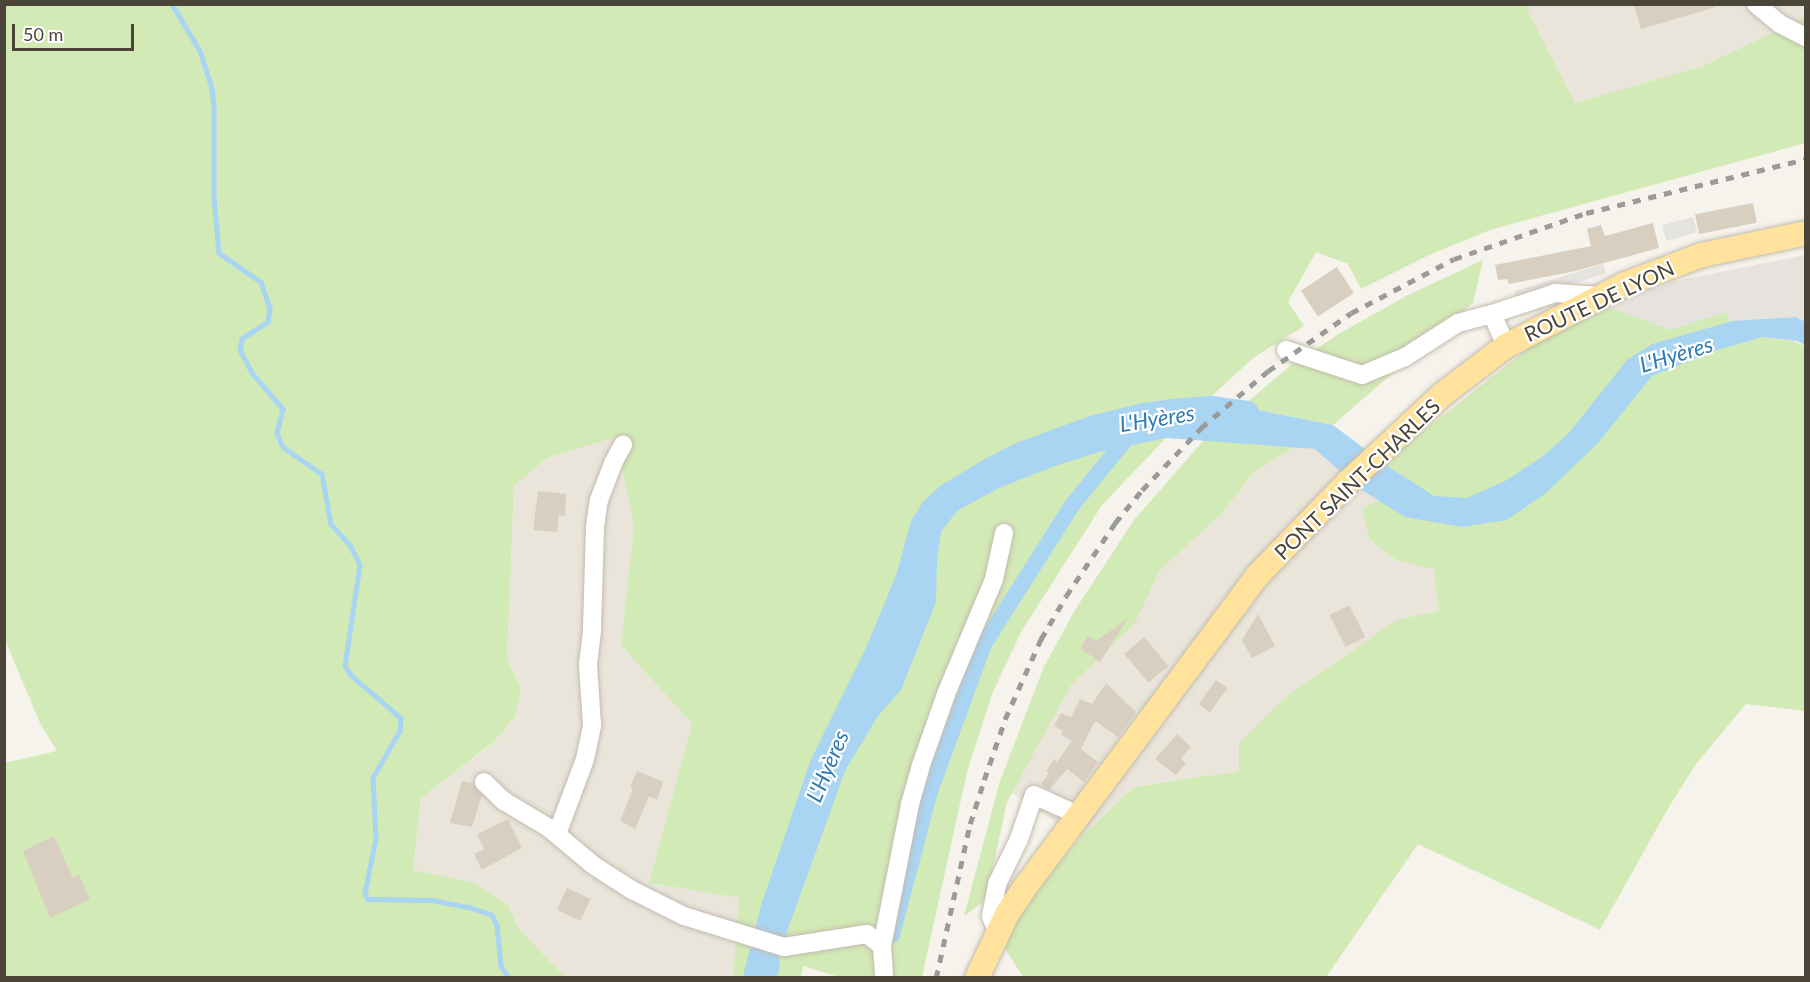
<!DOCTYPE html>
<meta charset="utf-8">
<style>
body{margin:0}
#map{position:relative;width:1810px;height:982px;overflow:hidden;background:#f6f3ec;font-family:Lato,sans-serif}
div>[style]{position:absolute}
.residential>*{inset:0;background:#eae5da}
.industrial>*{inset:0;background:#e6e2dd}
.green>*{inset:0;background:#d2eab5}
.parking>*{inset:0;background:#e5e3e0;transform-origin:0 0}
.water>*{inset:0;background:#a9d4f2}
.stream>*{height:4.5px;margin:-2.25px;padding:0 2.25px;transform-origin:2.25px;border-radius:2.25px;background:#a9d4f2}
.canal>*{height:16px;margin:-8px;padding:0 8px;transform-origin:8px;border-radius:8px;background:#a9d4f2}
.river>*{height:28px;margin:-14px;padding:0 14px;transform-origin:14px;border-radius:14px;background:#a9d4f2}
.building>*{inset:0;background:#d8cfc1;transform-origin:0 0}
.roads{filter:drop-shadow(0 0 2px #c2bbae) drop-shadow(0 0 2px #c2bbae)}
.minor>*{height:18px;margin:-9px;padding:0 9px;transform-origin:9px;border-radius:9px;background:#fff}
.major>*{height:24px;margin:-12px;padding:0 12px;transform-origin:12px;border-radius:12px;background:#ffe39c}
.rail>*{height:4.5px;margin-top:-2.25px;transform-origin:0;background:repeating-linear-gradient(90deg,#9a9a9a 0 8px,transparent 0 16px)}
span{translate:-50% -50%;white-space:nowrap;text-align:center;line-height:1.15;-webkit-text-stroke:4.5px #fff;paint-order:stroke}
.street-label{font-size:21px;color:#4b4439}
.water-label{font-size:22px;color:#2e7ab2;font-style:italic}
.frame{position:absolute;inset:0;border:6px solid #4b4439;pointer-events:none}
.scale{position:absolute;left:12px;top:24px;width:122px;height:27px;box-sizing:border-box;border:3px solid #4b4439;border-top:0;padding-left:8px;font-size:18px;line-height:21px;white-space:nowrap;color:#4b4439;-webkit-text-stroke:4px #fff;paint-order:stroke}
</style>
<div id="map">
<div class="residential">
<div style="clip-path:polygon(1805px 4px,1806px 17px,1703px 66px,1575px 103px,1525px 5px)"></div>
<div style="clip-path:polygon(616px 437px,634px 526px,621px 645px,692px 724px,649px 883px,739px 898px,733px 977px,565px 977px,519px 929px,508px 905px,477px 884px,413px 871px,421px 798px,495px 742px,515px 717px,521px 689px,507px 659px,514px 486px,547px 458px)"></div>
<div style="clip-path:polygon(1294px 447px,1315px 449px,1360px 489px,1379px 501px,1362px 508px,1369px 539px,1396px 560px,1434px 568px,1440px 612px,1397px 620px,1239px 771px,1134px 787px,1080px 838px,999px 784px,1044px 667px,1075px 610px,1222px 513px,1253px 473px)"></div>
</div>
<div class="industrial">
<div style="clip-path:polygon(1805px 255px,1805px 322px,1796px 317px,1731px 322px,1726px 312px,1671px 330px,1605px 306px,1675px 281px)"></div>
</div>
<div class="green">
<div style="clip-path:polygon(5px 5px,1525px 5px,1575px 103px,1703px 66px,1805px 17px,1805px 143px,1490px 230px,1429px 255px,1361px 289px,1348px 264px,1316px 252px,1288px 302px,1304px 326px,1253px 358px,1166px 438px,1102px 505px,1021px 632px,992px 694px,967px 772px,922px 977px,839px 977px,803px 966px,801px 977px,733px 977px,739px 898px,649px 883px,692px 724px,621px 645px,634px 526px,616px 437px,547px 458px,514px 486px,507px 659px,521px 689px,515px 717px,495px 741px,421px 798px,413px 870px,477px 884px,508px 905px,519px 929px,565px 977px,5px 977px,4px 763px,57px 751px,40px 723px,5px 640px)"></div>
<div style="clip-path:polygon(1483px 260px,1473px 303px,1333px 425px,1258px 410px,1238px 410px,1291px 365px,1342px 332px,1408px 295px)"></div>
<div style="clip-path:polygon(1605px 306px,1671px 330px,1726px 312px,1741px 343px,1763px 337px,1793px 341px,1805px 346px,1805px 711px,1746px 704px,1696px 764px,1667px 810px,1600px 930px,1418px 844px,1326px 977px,1023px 977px,1004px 947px,1024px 906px,1080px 838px,1134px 787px,1239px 771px,1239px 743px,1286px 697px,1397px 620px,1439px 611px,1434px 569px,1396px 560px,1369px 539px,1362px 508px,1416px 485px,1383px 463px,1540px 339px)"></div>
<div style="clip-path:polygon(1204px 440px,1294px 447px,1253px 473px,1222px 513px,1159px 571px,1135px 623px,1071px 685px,1007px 802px,986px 900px,964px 916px,999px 784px,1044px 667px,1075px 610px,1134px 520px)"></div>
</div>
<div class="parking">
<div style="left:1693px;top:217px;width:16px;height:32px;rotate:75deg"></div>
<div style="left:1603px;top:264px;width:10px;height:92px;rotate:73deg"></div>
</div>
<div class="water">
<div style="clip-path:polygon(1796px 317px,1805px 322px,1805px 345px,1797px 341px,1763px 337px,1717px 350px,1652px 376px,1597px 444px,1546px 493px,1507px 520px,1462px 527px,1405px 517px,1360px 489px,1315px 449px,1166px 438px,1099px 452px,1055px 466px,999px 488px,957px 511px,941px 532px,937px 561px,936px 602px,901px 690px,878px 716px,845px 771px,784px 940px,777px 949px,780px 965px,777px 977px,757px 978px,774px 911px,823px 767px,879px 653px,924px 527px,934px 511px,950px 496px,1022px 456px,1095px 429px,1144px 417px,1172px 413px,1258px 410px,1333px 425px,1389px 467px,1434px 496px,1467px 498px,1507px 480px,1543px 456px,1568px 434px,1627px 360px,1652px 344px,1733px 321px)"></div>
</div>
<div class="stream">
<div style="left:172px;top:4px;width:55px;rotate:59.2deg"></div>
<div style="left:200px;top:51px;width:40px;rotate:72deg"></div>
<div style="left:212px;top:89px;width:16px;rotate:83deg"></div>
<div style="left:214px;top:105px;width:93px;rotate:90deg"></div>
<div style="left:214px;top:198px;width:55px;rotate:84.8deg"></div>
<div style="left:219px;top:253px;width:51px;rotate:34.6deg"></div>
<div style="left:261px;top:282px;width:28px;rotate:71deg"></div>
<div style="left:270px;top:308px;width:14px;rotate:98deg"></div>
<div style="left:268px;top:322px;width:31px;rotate:147deg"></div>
<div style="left:242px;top:339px;width:11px;rotate:100deg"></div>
<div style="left:240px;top:350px;width:27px;rotate:62deg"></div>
<div style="left:253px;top:374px;width:46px;rotate:49.4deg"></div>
<div style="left:283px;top:409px;width:25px;rotate:104deg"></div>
<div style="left:277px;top:433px;width:15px;rotate:67deg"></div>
<div style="left:283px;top:447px;width:47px;rotate:34.7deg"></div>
<div style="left:322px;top:474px;width:51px;rotate:79.8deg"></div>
<div style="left:331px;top:524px;width:28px;rotate:48deg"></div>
<div style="left:350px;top:545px;width:22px;rotate:63deg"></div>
<div style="left:360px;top:565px;width:102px;rotate:98.4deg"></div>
<div style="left:345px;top:666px;width:11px;rotate:56deg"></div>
<div style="left:351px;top:675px;width:66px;rotate:40.7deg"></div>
<div style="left:401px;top:718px;width:13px;rotate:94deg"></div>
<div style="left:400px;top:731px;width:54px;rotate:119.9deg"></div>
<div style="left:373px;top:778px;width:61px;rotate:87.2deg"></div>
<div style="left:376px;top:839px;width:55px;rotate:101.5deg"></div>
<div style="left:365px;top:893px;width:7px;rotate:63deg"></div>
<div style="left:368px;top:899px;width:64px;rotate:0.9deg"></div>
<div style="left:432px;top:900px;width:38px;rotate:11deg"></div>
<div style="left:469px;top:907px;width:24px;rotate:19deg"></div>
<div style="left:492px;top:915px;width:11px;rotate:63deg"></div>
<div style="left:497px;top:925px;width:41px;rotate:84.4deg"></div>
<div style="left:501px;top:966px;width:14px;rotate:56deg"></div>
</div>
<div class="canal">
<div style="left:892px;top:935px;width:149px;rotate:-75.2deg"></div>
<div style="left:930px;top:791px;width:157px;rotate:-69.8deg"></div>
<div style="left:984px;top:644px;width:166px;rotate:-57.6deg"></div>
<div style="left:1073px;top:504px;width:112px;rotate:-50.8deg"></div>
</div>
<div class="river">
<div style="left:757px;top:978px;width:69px;rotate:-75.8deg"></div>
<div style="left:774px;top:911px;width:152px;rotate:-71.2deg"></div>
<div style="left:823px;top:767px;width:127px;rotate:-63.8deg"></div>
<div style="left:879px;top:653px;width:78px;rotate:-67.4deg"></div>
<div style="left:909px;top:581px;width:56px;rotate:-74.5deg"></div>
<div style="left:924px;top:527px;width:19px;rotate:-58deg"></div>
<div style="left:934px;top:511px;width:22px;rotate:-43deg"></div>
<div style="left:950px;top:496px;width:49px;rotate:-30.8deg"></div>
<div style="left:992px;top:471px;width:34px;rotate:-27deg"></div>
<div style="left:1022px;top:456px;width:78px;rotate:-20.3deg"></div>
<div style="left:1095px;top:429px;width:50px;rotate:-13.8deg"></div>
<div style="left:1144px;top:417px;width:28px;rotate:-8deg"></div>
<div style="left:1172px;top:413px;width:40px;rotate:-4.3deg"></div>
<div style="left:1212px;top:410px;width:34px;rotate:8deg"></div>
</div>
<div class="building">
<div style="clip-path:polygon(1708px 4px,1716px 7px,1641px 29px,1634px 5px)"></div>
<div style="left:1753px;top:203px;width:20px;height:59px;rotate:79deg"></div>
<div style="clip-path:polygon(1653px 223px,1659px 248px,1571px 272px,1509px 284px,1507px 279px,1498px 280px,1495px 265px,1591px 246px,1587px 229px,1601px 225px,1605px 236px)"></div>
<div style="left:1337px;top:267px;width:31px;height:43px;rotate:57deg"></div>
<div style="clip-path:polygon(538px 491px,566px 494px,565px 516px,559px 515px,557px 532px,533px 530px)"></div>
<div style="left:1349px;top:605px;width:36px;height:22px;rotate:63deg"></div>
<div style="clip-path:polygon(1258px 614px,1275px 646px,1252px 658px,1242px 640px)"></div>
<div style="clip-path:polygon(1128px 618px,1100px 662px,1080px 648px,1088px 636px,1096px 641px)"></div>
<div style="left:1144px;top:637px;width:38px;height:26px;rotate:50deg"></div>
<div style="left:1216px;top:680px;width:14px;height:30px;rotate:36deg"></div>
<div style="clip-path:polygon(1106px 683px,1136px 712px,1118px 737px,1095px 721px,1081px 749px,1098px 762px,1084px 782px,1067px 769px,1049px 790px,1041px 784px,1049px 773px,1046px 771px,1054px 759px,1057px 762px,1072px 741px,1061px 735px,1063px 731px,1054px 726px,1061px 713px,1071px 717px,1080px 699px,1092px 704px)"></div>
<div style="clip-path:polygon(1177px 734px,1191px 747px,1181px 758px,1186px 763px,1176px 775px,1155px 759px)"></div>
<div style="clip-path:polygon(637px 771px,663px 782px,657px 800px,649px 796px,635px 829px,620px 821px,633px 789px,630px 787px)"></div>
<div style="clip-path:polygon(462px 781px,473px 783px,482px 795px,472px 827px,450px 823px)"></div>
<div style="clip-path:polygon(508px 819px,522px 848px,482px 870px,474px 854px,484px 849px,477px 834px)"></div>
<div style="clip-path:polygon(54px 836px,73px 878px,79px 875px,90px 899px,50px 918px,23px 851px)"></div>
<div style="left:567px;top:888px;width:26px;height:24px;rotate:25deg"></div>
</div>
<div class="roads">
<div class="minor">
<div style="left:1756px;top:4px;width:31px;rotate:40deg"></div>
<div style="left:1780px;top:24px;width:29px;rotate:27deg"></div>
<div style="left:1492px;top:314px;width:66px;rotate:-18.4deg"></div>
<div style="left:1555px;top:293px;width:46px;rotate:3.7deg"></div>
<div style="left:1286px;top:350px;width:80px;rotate:18.2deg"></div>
<div style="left:1362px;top:375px;width:47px;rotate:-22.7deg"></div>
<div style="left:1405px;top:357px;width:63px;rotate:-32.7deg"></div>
<div style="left:1458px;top:323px;width:35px;rotate:-15deg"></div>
<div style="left:1492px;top:314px;width:35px;rotate:66deg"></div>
<div style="left:484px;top:782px;width:28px;rotate:44deg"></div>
<div style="left:504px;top:801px;width:52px;rotate:31deg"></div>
<div style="left:549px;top:828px;width:57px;rotate:40.1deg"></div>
<div style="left:593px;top:865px;width:46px;rotate:32.7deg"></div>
<div style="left:632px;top:890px;width:58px;rotate:26.6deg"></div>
<div style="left:684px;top:916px;width:105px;rotate:17.2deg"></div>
<div style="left:784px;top:947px;width:84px;rotate:-8.9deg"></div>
<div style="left:867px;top:934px;width:19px;rotate:39deg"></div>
<div style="left:882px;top:946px;width:32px;rotate:86deg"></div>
<div style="left:557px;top:834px;width:80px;rotate:-69.5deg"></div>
<div style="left:585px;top:759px;width:35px;rotate:-78deg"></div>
<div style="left:592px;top:725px;width:61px;rotate:-93.8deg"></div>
<div style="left:588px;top:664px;width:35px;rotate:-83deg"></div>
<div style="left:592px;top:629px;width:102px;rotate:-88.3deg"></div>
<div style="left:595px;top:527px;width:27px;rotate:-82deg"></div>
<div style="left:599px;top:500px;width:40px;rotate:-69deg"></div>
<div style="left:613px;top:463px;width:21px;rotate:-61deg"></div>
<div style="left:998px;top:932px;width:17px;rotate:-114deg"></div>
<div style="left:991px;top:916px;width:33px;rotate:-79deg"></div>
<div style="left:997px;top:884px;width:50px;rotate:-63.9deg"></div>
<div style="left:1019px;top:839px;width:46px;rotate:-71.2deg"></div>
<div style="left:1034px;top:795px;width:48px;rotate:24.4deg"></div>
<div style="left:882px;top:946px;width:145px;rotate:-78.8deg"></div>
<div style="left:910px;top:804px;width:37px;rotate:-74deg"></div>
<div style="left:920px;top:768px;width:78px;rotate:-70.6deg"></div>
<div style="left:946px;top:694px;width:125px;rotate:-67.3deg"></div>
<div style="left:994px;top:579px;width:47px;rotate:-77.7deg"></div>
</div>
<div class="major">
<div style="left:977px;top:978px;width:71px;rotate:-64.9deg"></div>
<div style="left:1007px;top:914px;width:34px;rotate:-56deg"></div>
<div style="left:1026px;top:886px;width:387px;rotate:-53.3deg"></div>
<div style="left:1257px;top:576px;width:131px;rotate:-45.9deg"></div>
<div style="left:1348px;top:482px;width:129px;rotate:-42.8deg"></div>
<div style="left:1443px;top:394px;width:79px;rotate:-37.3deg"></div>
<div style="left:1506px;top:346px;width:132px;rotate:-27.5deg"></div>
<div style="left:1623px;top:285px;width:85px;rotate:-20.8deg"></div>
<div style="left:1702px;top:255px;width:106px;rotate:-11.9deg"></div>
</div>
</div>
<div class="rail">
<div style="left:936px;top:978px;width:158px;rotate:-77.6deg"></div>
<div style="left:970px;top:824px;width:46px;rotate:-72.3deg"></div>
<div style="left:984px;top:780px;width:65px;rotate:-71deg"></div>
<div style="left:1005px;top:719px;width:88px;rotate:-65.8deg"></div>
<div style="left:1041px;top:639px;width:50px;rotate:-59.8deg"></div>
<div style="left:1066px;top:596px;width:88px;rotate:-56.1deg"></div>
<div style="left:1115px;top:523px;width:43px;rotate:-50.7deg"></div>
<div style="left:1142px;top:490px;width:86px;rotate:-46.4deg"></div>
<div style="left:1201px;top:428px;width:88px;rotate:-40.4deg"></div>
<div style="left:1268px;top:371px;width:101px;rotate:-34.9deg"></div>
<div style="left:1351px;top:313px;width:116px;rotate:-27.7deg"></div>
<div style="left:1454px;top:259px;width:140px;rotate:-19.2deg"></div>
<div style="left:1586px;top:213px;width:227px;rotate:-13.8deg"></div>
</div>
<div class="street-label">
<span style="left:1599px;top:301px;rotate:-25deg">ROUTE DE LYON</span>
<span style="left:1357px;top:479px;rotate:-44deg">PONT SAINT-CHARLES</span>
</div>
<div class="water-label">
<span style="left:1676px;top:354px;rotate:-17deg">L'Hyères</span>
<span style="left:1157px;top:418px;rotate:-9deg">L'Hyères</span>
<span style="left:827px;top:766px;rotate:-67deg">L'Hyères</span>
</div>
<div class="frame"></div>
<div class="scale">50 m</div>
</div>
